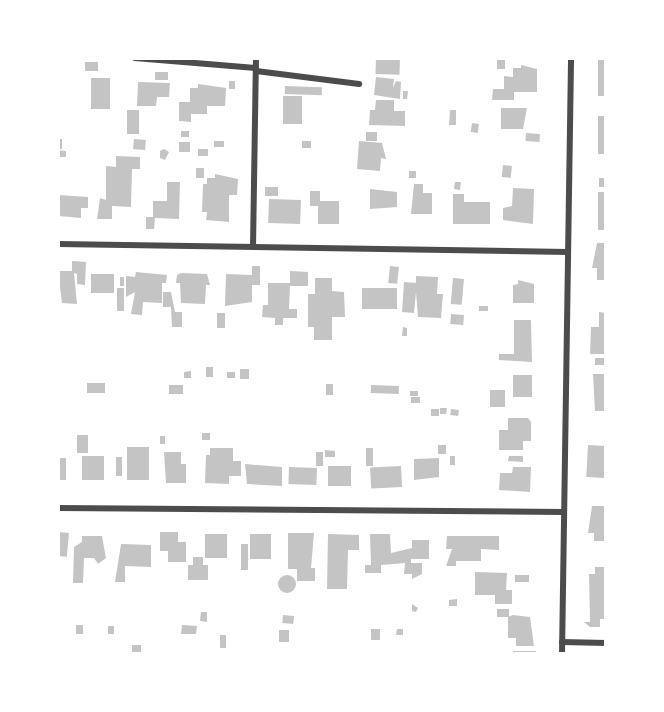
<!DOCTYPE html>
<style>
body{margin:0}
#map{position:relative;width:664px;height:712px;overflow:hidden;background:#fff;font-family:Signika,sans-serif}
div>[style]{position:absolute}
.building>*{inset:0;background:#c4c4c4;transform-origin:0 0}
.round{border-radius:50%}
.minor>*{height:6px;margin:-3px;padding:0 3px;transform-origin:3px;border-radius:3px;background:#4c4c4c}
span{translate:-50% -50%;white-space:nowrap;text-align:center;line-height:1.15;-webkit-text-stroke:6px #fff;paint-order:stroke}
.frame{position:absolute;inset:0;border:60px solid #fff;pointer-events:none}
</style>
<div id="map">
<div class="building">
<div style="left:376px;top:58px;width:24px;height:16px;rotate:2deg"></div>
<div style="left:598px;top:58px;width:8px;height:38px"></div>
<div style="left:497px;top:60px;width:8px;height:9px"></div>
<div style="left:85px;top:62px;width:13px;height:9px"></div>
<div style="clip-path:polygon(521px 65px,537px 69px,537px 92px,514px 92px,514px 100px,492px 100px,493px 89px,504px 89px,504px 76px,513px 77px,513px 68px,521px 68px)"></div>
<div style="left:155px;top:72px;width:13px;height:8px"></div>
<div style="clip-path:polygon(376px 77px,394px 79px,393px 88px,396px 81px,401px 82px,400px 99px,374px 95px)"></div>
<div style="left:91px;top:78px;width:19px;height:31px"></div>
<div style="left:229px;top:81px;width:6px;height:8px"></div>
<div style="clip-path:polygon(138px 82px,170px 83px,169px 97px,157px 97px,156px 106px,137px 106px)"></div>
<div style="clip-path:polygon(198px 84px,226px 88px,225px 106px,207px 106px,207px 114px,191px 114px,191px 122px,179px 121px,179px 102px,190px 102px,190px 88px,198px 88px)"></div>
<div style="left:285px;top:86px;width:37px;height:8px;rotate:2deg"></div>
<div style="clip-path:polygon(403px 91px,408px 91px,407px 99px,403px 99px)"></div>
<div style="left:283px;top:96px;width:19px;height:28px"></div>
<div style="clip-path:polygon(376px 100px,394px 100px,394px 111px,405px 111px,405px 126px,369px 125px,370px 110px,375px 110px)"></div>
<div style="clip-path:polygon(501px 108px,527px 108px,523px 129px,501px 129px)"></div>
<div style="left:127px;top:110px;width:12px;height:24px"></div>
<div style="clip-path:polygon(450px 110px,456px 110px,456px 125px,449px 125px)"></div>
<div style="left:598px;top:116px;width:8px;height:38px"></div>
<div style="left:472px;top:123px;width:7px;height:9px;rotate:8deg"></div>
<div style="left:181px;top:131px;width:8px;height:6px"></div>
<div style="left:366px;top:132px;width:11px;height:9px"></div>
<div style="left:526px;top:133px;width:14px;height:8px;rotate:4deg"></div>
<div style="left:58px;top:139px;width:4px;height:10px"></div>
<div style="left:134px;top:139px;width:12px;height:10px;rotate:5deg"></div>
<div style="left:214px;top:141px;width:10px;height:6px"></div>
<div style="left:302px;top:141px;width:9px;height:7px"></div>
<div style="clip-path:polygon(359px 141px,382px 143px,386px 159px,381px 158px,380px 171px,357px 169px)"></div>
<div style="left:179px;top:142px;width:11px;height:10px"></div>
<div style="clip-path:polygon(164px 149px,169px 152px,165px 160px,160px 158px,160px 151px)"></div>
<div style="left:198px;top:149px;width:10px;height:7px"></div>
<div style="clip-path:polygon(58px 150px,66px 151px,66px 157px,58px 157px)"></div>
<div style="clip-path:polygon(116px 156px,140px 157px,140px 169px,132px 169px,131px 207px,112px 206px,112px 219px,97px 219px,100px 198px,106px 200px,106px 166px,116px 167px)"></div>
<div style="left:503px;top:165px;width:9px;height:12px;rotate:6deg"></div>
<div style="left:196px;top:168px;width:8px;height:10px"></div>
<div style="left:409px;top:171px;width:7px;height:7px"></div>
<div style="clip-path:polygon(215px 174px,238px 179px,237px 195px,229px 195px,229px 222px,206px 220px,207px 212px,202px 212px,203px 184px,207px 184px,207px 178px,215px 178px)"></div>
<div style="left:599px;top:178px;width:7px;height:9px"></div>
<div style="clip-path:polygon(167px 182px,180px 182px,179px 219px,155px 218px,154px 229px,146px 229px,146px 217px,153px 217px,153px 201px,167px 201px)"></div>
<div style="clip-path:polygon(455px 182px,461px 182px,460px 190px,454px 189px)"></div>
<div style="clip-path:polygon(414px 184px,423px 184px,423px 193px,432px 193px,432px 214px,411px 214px)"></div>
<div style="left:265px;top:187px;width:13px;height:9px"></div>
<div style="clip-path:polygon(513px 188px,534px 189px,533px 224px,503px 220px,503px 208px,512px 206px)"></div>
<div style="clip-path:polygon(370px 189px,397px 192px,397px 207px,370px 209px)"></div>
<div style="clip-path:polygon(310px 191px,320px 191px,320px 201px,339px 201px,339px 224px,318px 224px,318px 206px,310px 206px)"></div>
<div style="left:598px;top:192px;width:8px;height:38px"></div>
<div style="clip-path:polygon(453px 194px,464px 194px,464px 202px,490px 202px,490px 224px,453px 224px)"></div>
<div style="clip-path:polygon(58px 195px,88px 197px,88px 208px,81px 208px,81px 218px,59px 216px)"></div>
<div style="left:269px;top:199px;width:32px;height:24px;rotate:2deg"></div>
<div style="clip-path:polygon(597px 243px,606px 243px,606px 280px,597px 280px,597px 268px,592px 268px)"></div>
<div style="clip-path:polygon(72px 261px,86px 262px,85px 285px,77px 284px,77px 274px,74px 273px,77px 304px,62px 303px,58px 271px,72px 271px)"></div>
<div style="clip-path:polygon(252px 266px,260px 266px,260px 285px,252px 285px,252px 302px,225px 306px,226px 274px,252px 275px)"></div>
<div style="left:390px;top:266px;width:9px;height:17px;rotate:6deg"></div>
<div style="clip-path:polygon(290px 271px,308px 272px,308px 286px,290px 286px,289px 309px,297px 309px,297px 318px,283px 318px,283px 325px,275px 325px,275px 318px,262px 317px,263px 305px,268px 305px,268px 283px,290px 283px)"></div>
<div style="clip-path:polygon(136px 272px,167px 275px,166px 283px,162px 283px,162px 303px,143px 302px,142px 315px,131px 314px,135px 292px,126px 297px,126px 276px,135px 277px)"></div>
<div style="clip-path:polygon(181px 273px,207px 274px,210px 285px,206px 285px,205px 304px,181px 303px,180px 283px,176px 283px,177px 275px)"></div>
<div style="left:91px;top:274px;width:23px;height:19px"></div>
<div style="clip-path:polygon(416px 276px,438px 277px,437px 294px,443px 294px,441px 318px,418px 317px,416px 292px,414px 313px,402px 312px,404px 282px,416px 283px)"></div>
<div style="left:120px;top:277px;width:4px;height:9px"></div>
<div style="clip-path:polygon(315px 278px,332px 278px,332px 291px,344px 292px,345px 317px,332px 317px,332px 340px,314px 340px,314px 327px,308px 327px,308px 294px,315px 294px)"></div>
<div style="left:453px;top:278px;width:11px;height:26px;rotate:5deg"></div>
<div style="clip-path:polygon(518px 280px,534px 284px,534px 303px,513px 303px,513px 285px,518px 284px)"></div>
<div style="left:117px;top:288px;width:7px;height:23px"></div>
<div style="left:362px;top:288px;width:35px;height:21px"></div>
<div style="clip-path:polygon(163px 292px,171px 292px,175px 312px,182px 312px,182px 327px,172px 327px,171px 307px,163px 307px)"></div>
<div style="left:479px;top:306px;width:9px;height:5px"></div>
<div style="clip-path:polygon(599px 312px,606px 313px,606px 354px,590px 354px,591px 327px,599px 327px)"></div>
<div style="left:217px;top:313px;width:8px;height:15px"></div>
<div style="left:451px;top:314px;width:13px;height:10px;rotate:4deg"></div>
<div style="clip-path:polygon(514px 320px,531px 320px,532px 362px,499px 360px,499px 354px,514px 354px)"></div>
<div style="clip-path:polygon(403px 327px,407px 328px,407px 336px,402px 336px)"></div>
<div style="left:595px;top:358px;width:11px;height:7px"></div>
<div style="left:206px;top:367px;width:7px;height:10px"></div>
<div style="left:240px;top:369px;width:9px;height:10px"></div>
<div style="clip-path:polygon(191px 371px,191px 378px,184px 378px,184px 372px)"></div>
<div style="left:227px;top:372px;width:8px;height:6px"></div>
<div style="clip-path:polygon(593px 374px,606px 374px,606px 411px,595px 411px)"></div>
<div style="left:513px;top:375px;width:19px;height:22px"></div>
<div style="left:87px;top:383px;width:18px;height:10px"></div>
<div style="left:326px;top:384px;width:7px;height:11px"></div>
<div style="left:169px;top:385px;width:14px;height:9px"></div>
<div style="left:371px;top:385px;width:28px;height:8px;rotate:2deg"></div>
<div style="left:490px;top:390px;width:15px;height:17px"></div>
<div style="left:410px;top:391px;width:8px;height:5px"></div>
<div style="left:420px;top:397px;width:6px;height:9px;rotate:90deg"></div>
<div style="clip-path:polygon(440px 408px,447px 408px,446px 414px,440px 414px)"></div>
<div style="left:431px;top:409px;width:8px;height:7px"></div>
<div style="left:451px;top:409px;width:8px;height:6px;rotate:7deg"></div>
<div style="clip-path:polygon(508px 418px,528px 418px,531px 422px,531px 441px,523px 441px,523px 450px,499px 450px,499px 430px,508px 430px)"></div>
<div style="left:202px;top:433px;width:8px;height:7px"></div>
<div style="left:77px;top:435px;width:11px;height:18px"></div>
<div style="left:160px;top:436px;width:5px;height:8px"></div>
<div style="left:438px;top:445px;width:8px;height:9px"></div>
<div style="left:588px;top:445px;width:18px;height:32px;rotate:3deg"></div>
<div style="left:127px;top:447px;width:22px;height:33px"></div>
<div style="clip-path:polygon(210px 448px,233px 448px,233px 461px,241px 461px,241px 476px,229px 476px,229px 484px,205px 483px,206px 455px,210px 455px)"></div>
<div style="left:366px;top:448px;width:7px;height:18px"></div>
<div style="clip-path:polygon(325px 450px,335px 451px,335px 457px,325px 457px)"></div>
<div style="clip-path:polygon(164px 452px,181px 452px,181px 464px,186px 464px,186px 483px,166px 483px)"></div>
<div style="left:316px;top:452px;width:7px;height:14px"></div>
<div style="left:82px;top:456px;width:22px;height:24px"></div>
<div style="left:450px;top:456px;width:5px;height:9px"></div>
<div style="clip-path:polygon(509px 456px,523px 456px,523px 462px,508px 461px)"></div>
<div style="left:116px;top:457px;width:6px;height:19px"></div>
<div style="left:58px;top:458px;width:8px;height:22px"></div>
<div style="clip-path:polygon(439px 458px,439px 477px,414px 480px,414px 459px)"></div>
<div style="clip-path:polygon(245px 464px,282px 467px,282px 486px,247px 484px)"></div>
<div style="left:328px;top:466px;width:23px;height:20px"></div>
<div style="left:401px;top:466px;width:21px;height:31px;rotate:87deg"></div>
<div style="left:289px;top:467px;width:28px;height:17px;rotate:2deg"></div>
<div style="clip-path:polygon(513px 467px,531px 467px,530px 492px,499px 490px,500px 473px,512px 473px)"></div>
<div style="clip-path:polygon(592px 506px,606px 506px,606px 541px,594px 541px,594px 533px,588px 533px)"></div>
<div style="left:58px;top:532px;width:11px;height:24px;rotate:5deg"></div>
<div style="clip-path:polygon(160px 532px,178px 532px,178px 542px,186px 542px,186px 562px,168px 562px,168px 551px,160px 551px)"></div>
<div style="clip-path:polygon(288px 533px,314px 533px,311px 568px,315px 568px,315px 581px,297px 581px,297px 569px,288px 569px)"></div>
<div style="left:205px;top:534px;width:22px;height:24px"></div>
<div style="left:250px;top:534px;width:21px;height:25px"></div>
<div style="clip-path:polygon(328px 534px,359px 535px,359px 550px,348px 550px,347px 589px,327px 589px)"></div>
<div style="clip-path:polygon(370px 534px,390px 534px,391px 553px,412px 548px,412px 540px,429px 540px,429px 559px,411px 559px,411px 563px,422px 563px,422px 574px,412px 579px,412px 574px,404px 574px,405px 563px,381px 565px,381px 573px,365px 573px,365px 565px,371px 565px)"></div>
<div style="clip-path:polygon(82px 536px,102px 536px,106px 558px,98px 564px,94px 558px,84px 558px,83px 583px,73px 583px,74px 547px,82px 542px)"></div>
<div style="clip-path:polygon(447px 536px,499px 536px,499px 550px,481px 549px,481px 561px,456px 561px,456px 566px,446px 566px,452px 549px,446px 549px)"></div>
<div style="clip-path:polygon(121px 544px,151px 545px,151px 567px,125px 566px,125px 582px,115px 582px)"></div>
<div style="left:241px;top:544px;width:7px;height:26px"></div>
<div style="clip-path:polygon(193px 557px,203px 557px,203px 565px,208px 565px,208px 580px,188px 580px,188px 565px,193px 565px)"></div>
<div style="clip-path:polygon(595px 567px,606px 567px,606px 619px,600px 619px,600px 627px,590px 627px,584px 622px,590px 622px,589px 574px,595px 574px)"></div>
<div style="clip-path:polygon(475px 572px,507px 573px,506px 590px,512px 590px,512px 604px,495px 604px,495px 595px,475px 595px)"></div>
<div style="left:515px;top:575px;width:14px;height:7px"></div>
<div class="round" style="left:278px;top:575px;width:18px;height:18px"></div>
<div style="clip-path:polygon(457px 599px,457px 606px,449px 606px,449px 600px)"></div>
<div style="clip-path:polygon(412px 604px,418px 608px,416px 612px,412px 611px)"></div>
<div style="left:497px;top:609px;width:12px;height:8px"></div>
<div style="clip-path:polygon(201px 612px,207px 612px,207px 622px,200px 621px)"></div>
<div style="left:283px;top:615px;width:11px;height:8px;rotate:5deg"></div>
<div style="clip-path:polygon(513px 615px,530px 617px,534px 646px,516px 646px,516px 638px,508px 638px,508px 617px)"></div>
<div style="left:76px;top:625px;width:7px;height:9px"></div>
<div style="clip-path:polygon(182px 625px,197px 626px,196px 634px,181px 634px)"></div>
<div style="left:108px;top:626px;width:6px;height:8px"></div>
<div style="left:371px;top:629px;width:9px;height:11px"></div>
<div style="clip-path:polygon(397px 629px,403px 629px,403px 635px,396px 635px)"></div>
<div style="left:279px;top:630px;width:10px;height:12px"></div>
<div style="left:220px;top:635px;width:6px;height:13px"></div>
<div style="left:132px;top:645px;width:9px;height:9px"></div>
<div style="left:513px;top:651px;width:23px;height:3px"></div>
</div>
<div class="minor">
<div style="left:135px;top:58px;width:121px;rotate:4.7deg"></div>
<div style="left:256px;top:71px;width:104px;rotate:7.2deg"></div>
<div style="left:58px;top:244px;width:510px;rotate:0.9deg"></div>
<div style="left:253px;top:247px;width:189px;rotate:-89.1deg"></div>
<div style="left:58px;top:508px;width:506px;rotate:0.45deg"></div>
<div style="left:562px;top:642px;width:44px;rotate:1.3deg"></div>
<div style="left:562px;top:654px;width:596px;rotate:-89.13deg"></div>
</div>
<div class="frame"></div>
</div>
